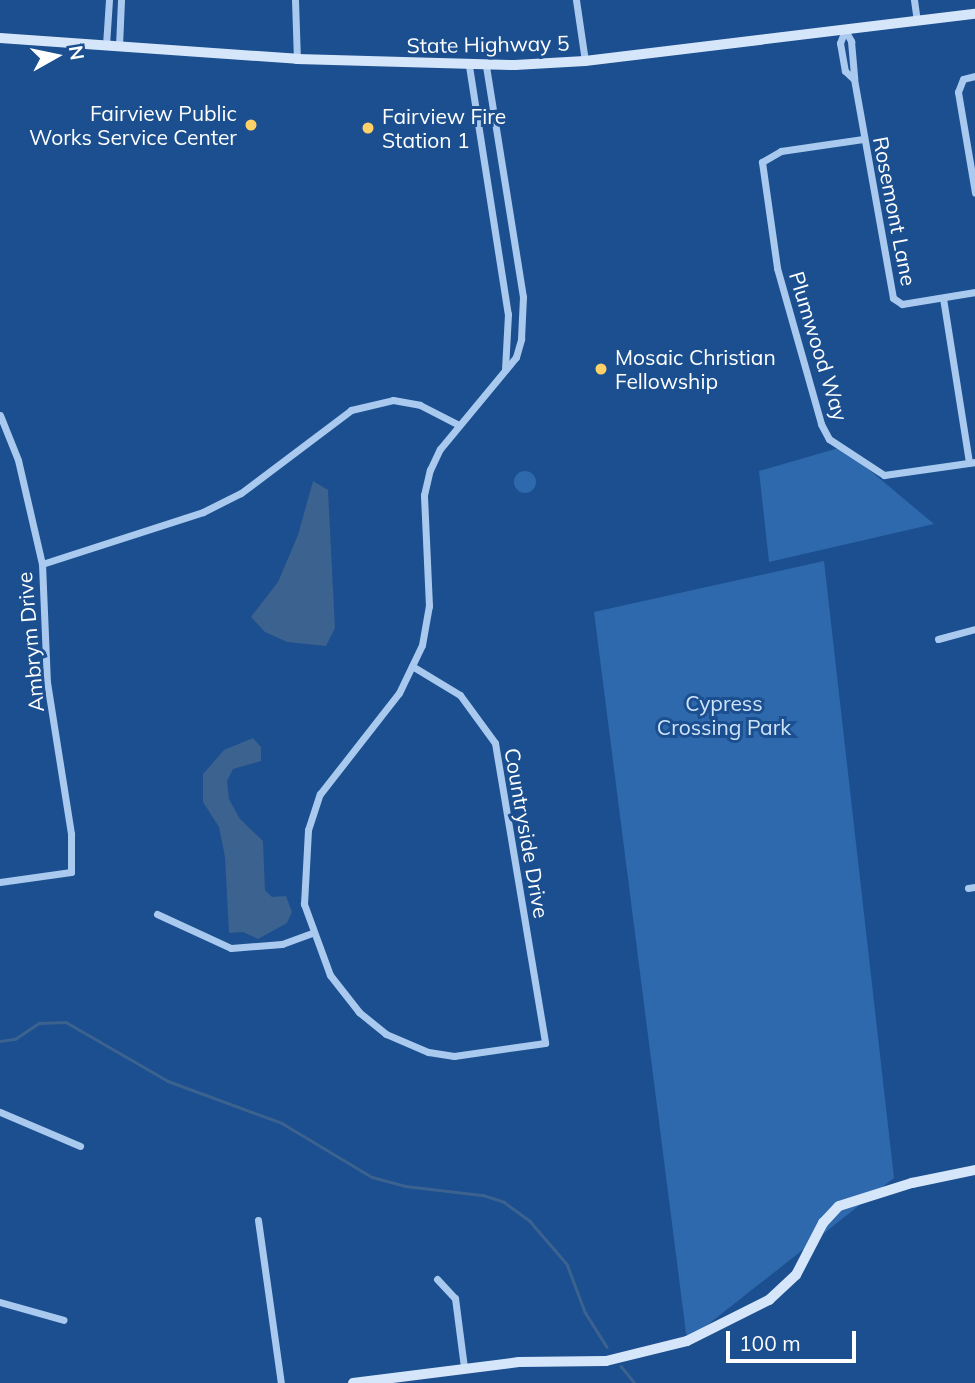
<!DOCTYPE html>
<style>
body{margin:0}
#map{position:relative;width:975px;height:1383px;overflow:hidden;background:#1b4f8f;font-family:Mulish,sans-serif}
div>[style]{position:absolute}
.green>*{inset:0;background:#2e69ad}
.round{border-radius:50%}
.water>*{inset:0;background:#3c6290}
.stream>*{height:2.5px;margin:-1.25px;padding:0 1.25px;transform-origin:1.25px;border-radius:1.25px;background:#3c6290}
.street>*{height:7px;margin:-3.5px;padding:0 3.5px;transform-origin:3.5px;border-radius:3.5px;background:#a9c9ee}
.secondary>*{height:10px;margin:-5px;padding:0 5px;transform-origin:5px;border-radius:5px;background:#d6e6fa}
.dots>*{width:19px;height:19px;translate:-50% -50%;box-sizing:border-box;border:4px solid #1b4f8f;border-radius:50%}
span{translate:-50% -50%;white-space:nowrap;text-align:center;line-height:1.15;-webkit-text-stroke:6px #1b4f8f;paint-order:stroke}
.street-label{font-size:21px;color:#fff}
.poi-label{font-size:21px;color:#fff}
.right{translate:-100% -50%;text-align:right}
.left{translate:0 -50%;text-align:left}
.park-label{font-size:21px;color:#cfe3fa}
.north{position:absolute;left:21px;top:21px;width:70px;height:70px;-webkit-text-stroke:5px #1b4f8f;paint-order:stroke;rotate:81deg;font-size:19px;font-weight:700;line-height:28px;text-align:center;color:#fff}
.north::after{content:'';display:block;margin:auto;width:24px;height:32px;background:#fff;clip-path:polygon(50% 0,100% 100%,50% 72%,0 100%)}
.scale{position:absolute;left:726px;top:1331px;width:130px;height:32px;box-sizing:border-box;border:4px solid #fff;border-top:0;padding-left:9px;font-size:21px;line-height:24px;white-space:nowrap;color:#fff;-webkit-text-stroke:5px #1b4f8f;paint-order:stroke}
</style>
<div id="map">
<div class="green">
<div style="clip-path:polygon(842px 447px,934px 524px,769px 562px,759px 471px)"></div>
<div class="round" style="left:514px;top:471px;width:22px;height:22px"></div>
<div style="clip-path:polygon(824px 561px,894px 1178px,687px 1341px,594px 612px)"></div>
</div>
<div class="water">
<div style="clip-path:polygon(313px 481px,328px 490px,335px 628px,326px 646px,287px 642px,265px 632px,251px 617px,278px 582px,298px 535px)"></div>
<div style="clip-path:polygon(253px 738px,261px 747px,261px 761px,233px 769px,227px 781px,229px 799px,240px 819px,263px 841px,265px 890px,272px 897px,286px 896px,292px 912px,287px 923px,258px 939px,243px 932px,229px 933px,225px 857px,219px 827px,203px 802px,203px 774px,224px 750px)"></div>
</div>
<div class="stream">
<div style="left:0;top:1041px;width:15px;rotate:-8deg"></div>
<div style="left:15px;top:1039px;width:29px;rotate:-34deg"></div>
<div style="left:39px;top:1023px;width:27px;rotate:-2deg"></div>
<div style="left:66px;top:1022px;width:118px;rotate:30deg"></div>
<div style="left:168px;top:1081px;width:121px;rotate:20.2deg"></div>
<div style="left:282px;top:1123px;width:105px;rotate:31deg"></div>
<div style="left:372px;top:1177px;width:34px;rotate:15deg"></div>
<div style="left:405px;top:1186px;width:79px;rotate:6.6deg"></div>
<div style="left:483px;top:1195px;width:22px;rotate:18deg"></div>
<div style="left:504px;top:1202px;width:32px;rotate:36deg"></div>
<div style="left:530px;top:1221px;width:57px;rotate:49.3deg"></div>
<div style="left:567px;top:1264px;width:51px;rotate:69.4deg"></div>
<div style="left:585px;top:1312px;width:41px;rotate:57.8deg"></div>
<div style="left:621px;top:1366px;width:22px;rotate:51deg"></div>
</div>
<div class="street">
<div style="left:295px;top:0;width:59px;rotate:88.1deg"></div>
<div style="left:576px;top:0;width:62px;rotate:81.6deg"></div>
<div style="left:914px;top:0;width:21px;rotate:82deg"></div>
<div style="left:845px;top:30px;width:13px;rotate:61deg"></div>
<div style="left:851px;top:41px;width:38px;rotate:85deg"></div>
<div style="left:854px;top:79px;width:222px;rotate:79.9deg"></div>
<div style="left:893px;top:298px;width:11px;rotate:34deg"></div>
<div style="left:902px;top:304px;width:74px;rotate:-9.3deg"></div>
<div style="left:845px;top:30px;width:14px;rotate:111deg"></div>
<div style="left:840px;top:43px;width:28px;rotate:80deg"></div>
<div style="left:845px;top:71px;width:12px;rotate:42deg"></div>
<div style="left:106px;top:45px;width:45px;rotate:-86.2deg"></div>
<div style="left:119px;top:46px;width:46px;rotate:-87.5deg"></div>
<div style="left:469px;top:66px;width:251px;rotate:81.1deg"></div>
<div style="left:508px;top:314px;width:56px;rotate:93.1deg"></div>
<div style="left:975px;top:76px;width:12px;rotate:166deg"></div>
<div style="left:963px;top:79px;width:14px;rotate:111deg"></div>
<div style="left:958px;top:92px;width:102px;rotate:80.4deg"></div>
<div style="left:863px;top:139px;width:83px;rotate:171.7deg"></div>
<div style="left:781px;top:151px;width:22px;rotate:150deg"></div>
<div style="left:762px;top:162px;width:107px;rotate:81.9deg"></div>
<div style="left:777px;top:268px;width:162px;rotate:74.2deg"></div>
<div style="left:821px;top:424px;width:17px;rotate:62deg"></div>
<div style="left:829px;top:439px;width:66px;rotate:33.2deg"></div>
<div style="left:884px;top:475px;width:92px;rotate:-8.1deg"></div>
<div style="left:943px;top:298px;width:167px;rotate:81deg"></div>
<div style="left:0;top:415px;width:48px;rotate:68.2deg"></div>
<div style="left:18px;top:460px;width:107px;rotate:77deg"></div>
<div style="left:42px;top:564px;width:118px;rotate:87.6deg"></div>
<div style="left:47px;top:682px;width:154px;rotate:81deg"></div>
<div style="left:71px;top:834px;width:38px;rotate:90deg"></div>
<div style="left:71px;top:872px;width:72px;rotate:172deg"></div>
<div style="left:42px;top:564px;width:169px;rotate:-17.9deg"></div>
<div style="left:203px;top:512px;width:42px;rotate:-26.6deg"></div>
<div style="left:241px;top:493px;width:138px;rotate:-37deg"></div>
<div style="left:351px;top:410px;width:43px;rotate:-13.4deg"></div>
<div style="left:393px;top:400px;width:27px;rotate:10deg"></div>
<div style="left:420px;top:405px;width:44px;rotate:27.1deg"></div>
<div style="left:938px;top:639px;width:38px;rotate:-15deg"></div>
<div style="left:412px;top:666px;width:56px;rotate:31.1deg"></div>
<div style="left:460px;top:695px;width:59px;rotate:53.9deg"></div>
<div style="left:495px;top:743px;width:304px;rotate:80.5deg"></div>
<div style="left:545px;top:1043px;width:92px;rotate:171.9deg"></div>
<div style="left:454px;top:1056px;width:26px;rotate:-171deg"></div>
<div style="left:428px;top:1052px;width:46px;rotate:-156.8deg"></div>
<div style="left:386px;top:1034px;width:35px;rotate:-141deg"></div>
<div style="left:359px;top:1012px;width:47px;rotate:-128.1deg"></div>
<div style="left:330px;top:975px;width:76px;rotate:-110.1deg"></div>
<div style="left:304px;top:904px;width:74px;rotate:-86.9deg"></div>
<div style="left:308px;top:830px;width:38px;rotate:-72deg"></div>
<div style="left:320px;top:794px;width:128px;rotate:-52deg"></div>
<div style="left:399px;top:693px;width:53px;rotate:-64.4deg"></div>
<div style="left:422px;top:645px;width:40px;rotate:-80deg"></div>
<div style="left:429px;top:606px;width:111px;rotate:-92.6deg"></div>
<div style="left:424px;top:495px;width:26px;rotate:-77deg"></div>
<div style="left:430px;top:470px;width:23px;rotate:-65deg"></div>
<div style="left:440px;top:449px;width:119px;rotate:-50.4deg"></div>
<div style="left:516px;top:357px;width:19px;rotate:-74deg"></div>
<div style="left:521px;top:339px;width:42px;rotate:-87.3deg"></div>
<div style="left:523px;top:297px;width:234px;rotate:-99.1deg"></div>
<div style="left:968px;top:888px;width:7px;rotate:-8deg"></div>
<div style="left:157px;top:914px;width:81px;rotate:24.7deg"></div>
<div style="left:231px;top:948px;width:51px;rotate:-4.5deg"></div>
<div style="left:282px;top:944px;width:32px;rotate:-20deg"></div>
<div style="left:0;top:1112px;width:87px;rotate:23deg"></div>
<div style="left:258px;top:1220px;width:165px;rotate:82deg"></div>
<div style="left:437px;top:1279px;width:26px;rotate:47deg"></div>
<div style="left:455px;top:1298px;width:70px;rotate:82.6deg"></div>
<div style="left:0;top:1302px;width:66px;rotate:15.7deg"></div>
</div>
<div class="secondary">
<div style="left:0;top:38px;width:298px;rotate:4deg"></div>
<div style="left:297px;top:59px;width:218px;rotate:1.6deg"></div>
<div style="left:515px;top:65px;width:70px;rotate:-3.3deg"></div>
<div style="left:585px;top:61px;width:393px;rotate:-6.9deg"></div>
<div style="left:353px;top:1383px;width:167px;rotate:-7.2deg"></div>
<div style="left:519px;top:1362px;width:87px;rotate:-0.7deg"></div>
<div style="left:606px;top:1361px;width:83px;rotate:-13.9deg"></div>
<div style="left:687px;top:1341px;width:92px;rotate:-26.6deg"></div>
<div style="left:769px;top:1300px;width:37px;rotate:-43deg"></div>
<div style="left:796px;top:1275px;width:59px;rotate:-62.6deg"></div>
<div style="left:823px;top:1223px;width:23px;rotate:-47deg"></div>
<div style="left:839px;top:1206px;width:77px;rotate:-17.5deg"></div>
<div style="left:912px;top:1183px;width:64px;rotate:-11.7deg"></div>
</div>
<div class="dots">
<div style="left:251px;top:125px;background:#ffd166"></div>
<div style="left:368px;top:128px;background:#ffd166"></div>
<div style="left:601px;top:369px;background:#ffd166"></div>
</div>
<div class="street-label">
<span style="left:488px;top:44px;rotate:-1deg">State Highway 5</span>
<span style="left:895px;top:211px;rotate:79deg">Rosemont Lane</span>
<span style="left:819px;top:346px;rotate:73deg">Plumwood Way</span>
<span style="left:30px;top:642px;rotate:-95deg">Ambrym Drive</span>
<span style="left:527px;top:833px;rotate:80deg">Countryside Drive</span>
</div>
<div class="poi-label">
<span class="right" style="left:237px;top:125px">Fairview Public<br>Works Service Center</span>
<span class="left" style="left:382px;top:128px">Fairview Fire<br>Station 1</span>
<span class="left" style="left:615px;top:369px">Mosaic Christian<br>Fellowship</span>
</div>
<div class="park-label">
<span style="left:724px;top:715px">Cypress<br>Crossing Park</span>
</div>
<div class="north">N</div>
<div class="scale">100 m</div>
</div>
